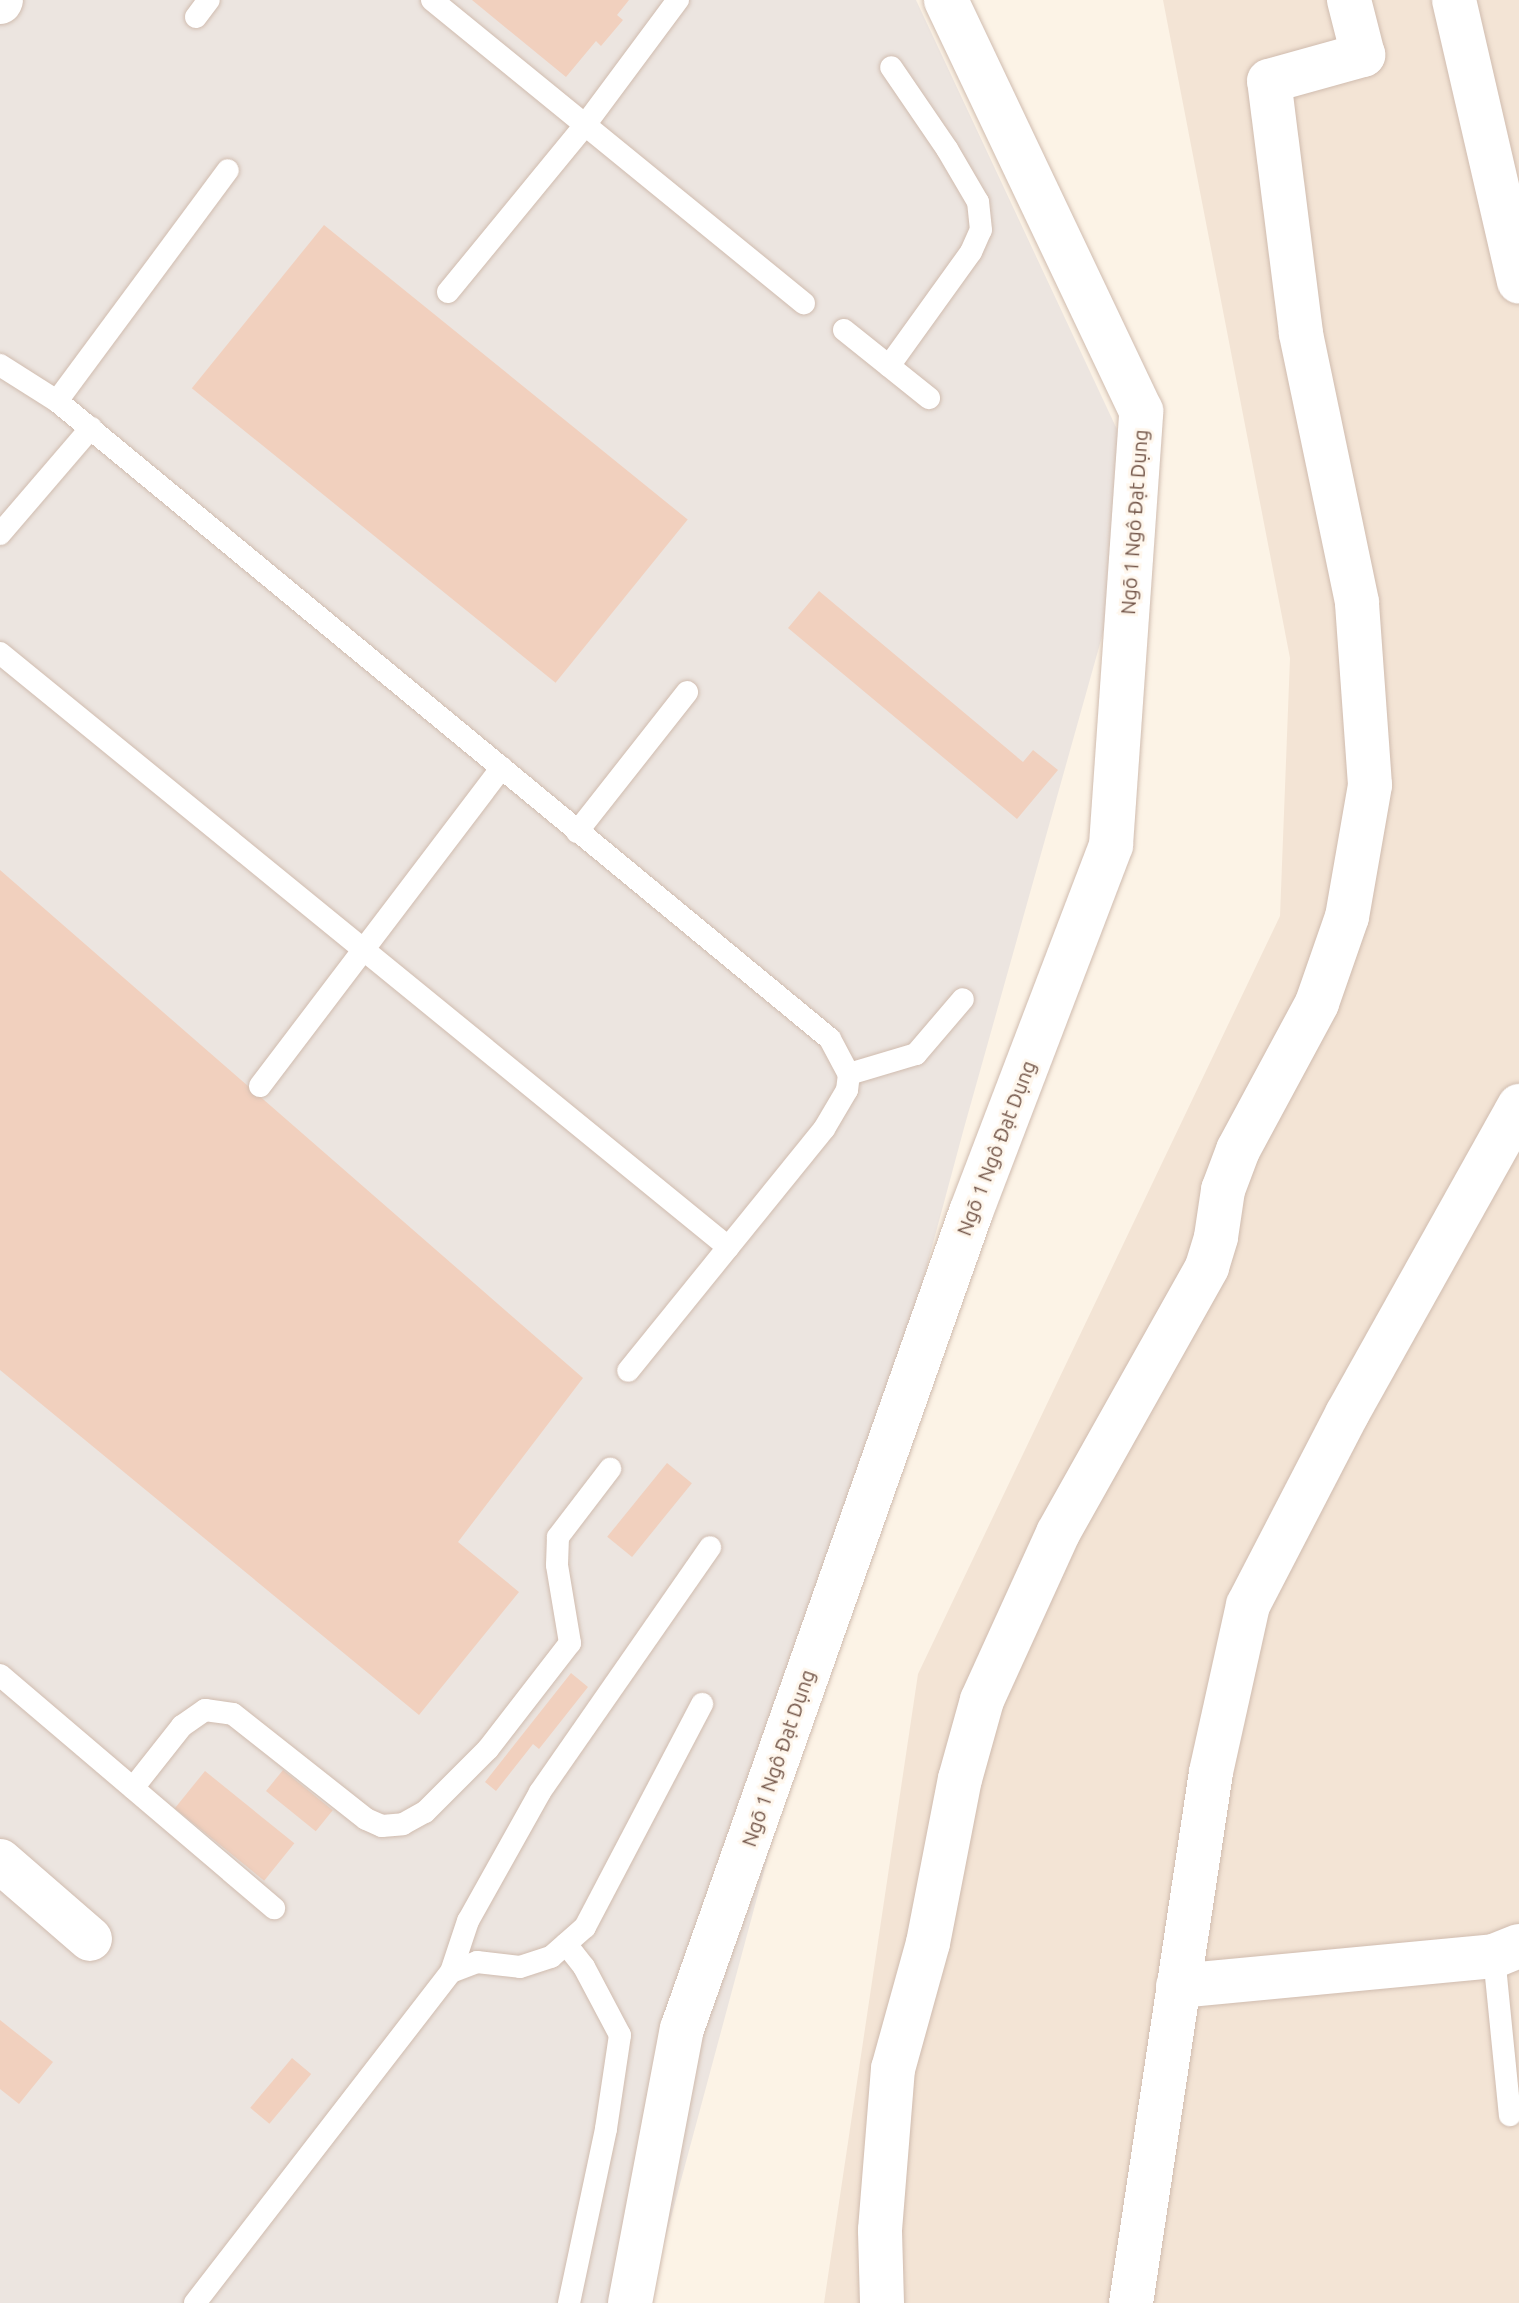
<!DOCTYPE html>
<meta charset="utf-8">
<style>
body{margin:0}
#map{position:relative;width:1519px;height:2303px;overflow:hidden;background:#fcf3e6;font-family:Ubuntu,sans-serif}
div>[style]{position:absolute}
.residential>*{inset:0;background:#f3e4d5}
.industrial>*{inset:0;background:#ece5e0}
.building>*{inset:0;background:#f1d0be;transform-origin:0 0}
.roads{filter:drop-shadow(0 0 2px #d0bcaf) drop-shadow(0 0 2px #d0bcaf)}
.service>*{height:22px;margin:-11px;padding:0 11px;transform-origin:11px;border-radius:11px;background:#fff}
.minor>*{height:44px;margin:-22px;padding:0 22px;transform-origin:22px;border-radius:22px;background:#fff}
span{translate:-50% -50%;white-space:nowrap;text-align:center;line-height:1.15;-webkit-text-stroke:6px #fff7ed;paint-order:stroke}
.street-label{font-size:20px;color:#75584b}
</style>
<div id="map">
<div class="residential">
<div style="clip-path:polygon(1163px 0,1519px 0,1519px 2303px,824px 2303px,918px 1674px,1280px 916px,1290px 658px)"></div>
</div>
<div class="industrial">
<div style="clip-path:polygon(0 0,916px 0,1144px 487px,964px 1128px,648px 2303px,0 2303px)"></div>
</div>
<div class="building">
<div style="clip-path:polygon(472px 0,629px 0,617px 15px,623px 20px,601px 46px,596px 41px,566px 77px)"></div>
<div style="left:324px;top:225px;width:468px;height:210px;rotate:39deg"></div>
<div style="clip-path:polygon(819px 591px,1023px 762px,1033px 750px,1058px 770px,1017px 819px,788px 628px)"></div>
<div style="clip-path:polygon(0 870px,583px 1378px,458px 1542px,519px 1592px,419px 1715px,0 1370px)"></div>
<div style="left:667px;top:1463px;width:32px;height:95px;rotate:39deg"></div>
<div style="clip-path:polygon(571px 1673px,588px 1687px,539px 1749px,533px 1744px,496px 1791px,485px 1782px)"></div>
<div style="left:283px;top:1770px;width:64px;height:27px;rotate:39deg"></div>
<div style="left:205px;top:1771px;width:115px;height:48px;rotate:39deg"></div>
<div style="clip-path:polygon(0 2020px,53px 2062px,19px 2104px,0 2089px)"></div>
<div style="left:292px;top:2058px;width:25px;height:65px;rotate:40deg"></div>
</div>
<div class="roads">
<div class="service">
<div style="left:432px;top:0;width:480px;rotate:39.2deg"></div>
<div style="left:196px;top:17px;width:21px;rotate:-53deg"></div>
<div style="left:448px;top:292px;width:216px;rotate:-50.6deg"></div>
<div style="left:585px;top:125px;width:156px;rotate:-53.4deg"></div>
<div style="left:844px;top:330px;width:109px;rotate:38.7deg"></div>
<div style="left:0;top:365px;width:67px;rotate:32.3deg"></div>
<div style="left:57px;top:401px;width:1002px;rotate:39.53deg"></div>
<div style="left:830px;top:1039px;width:40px;rotate:62deg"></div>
<div style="left:849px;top:1074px;width:16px;rotate:97deg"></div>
<div style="left:847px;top:1090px;width:45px;rotate:120.5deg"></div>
<div style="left:824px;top:1129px;width:311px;rotate:129deg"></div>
<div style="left:889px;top:366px;width:140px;rotate:-54.3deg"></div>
<div style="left:971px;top:252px;width:24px;rotate:-66deg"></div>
<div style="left:981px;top:230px;width:28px;rotate:-96deg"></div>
<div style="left:978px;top:202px;width:61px;rotate:-120.3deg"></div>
<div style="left:947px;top:149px;width:99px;rotate:-124.3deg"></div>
<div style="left:57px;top:401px;width:287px;rotate:-53.5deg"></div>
<div style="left:0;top:534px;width:140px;rotate:-49.4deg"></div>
<div style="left:0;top:653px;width:940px;rotate:39.21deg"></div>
<div style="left:577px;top:832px;width:178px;rotate:-51.8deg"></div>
<div style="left:849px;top:1074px;width:70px;rotate:-16.6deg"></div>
<div style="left:916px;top:1054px;width:72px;rotate:-49.5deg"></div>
<div style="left:260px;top:1086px;width:400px;rotate:-52.8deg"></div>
<div style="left:0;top:1675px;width:360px;rotate:40.4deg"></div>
<div style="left:133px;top:1788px;width:79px;rotate:-51.7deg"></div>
<div style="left:182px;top:1726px;width:28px;rotate:-35deg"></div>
<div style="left:205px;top:1710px;width:28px;rotate:8deg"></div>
<div style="left:233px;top:1714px;width:169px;rotate:38.3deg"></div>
<div style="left:366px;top:1819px;width:17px;rotate:24deg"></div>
<div style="left:382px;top:1826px;width:21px;rotate:-5deg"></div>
<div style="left:403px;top:1824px;width:25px;rotate:-29deg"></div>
<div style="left:425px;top:1812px;width:89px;rotate:-45deg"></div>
<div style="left:488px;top:1749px;width:134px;rotate:-52.3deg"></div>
<div style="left:570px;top:1643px;width:79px;rotate:-99.5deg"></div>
<div style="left:557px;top:1565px;width:28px;rotate:-88deg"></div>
<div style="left:558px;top:1537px;width:86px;rotate:-52.6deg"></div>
<div style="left:566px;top:1944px;width:29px;rotate:52deg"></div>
<div style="left:584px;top:1967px;width:77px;rotate:62.1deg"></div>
<div style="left:620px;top:2035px;width:95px;rotate:98.5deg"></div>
<div style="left:606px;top:2129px;width:178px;rotate:102deg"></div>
<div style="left:1494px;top:1956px;width:160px;rotate:84.3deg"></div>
<div style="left:451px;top:1972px;width:54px;rotate:-71.6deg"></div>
<div style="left:468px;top:1921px;width:148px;rotate:-60.8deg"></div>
<div style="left:540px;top:1792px;width:298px;rotate:-55.2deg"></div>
<div style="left:195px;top:2303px;width:418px;rotate:-52.3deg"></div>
<div style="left:451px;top:1972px;width:28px;rotate:-21deg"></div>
<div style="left:477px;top:1962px;width:43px;rotate:6.6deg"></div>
<div style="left:520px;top:1967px;width:33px;rotate:-18deg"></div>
<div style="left:551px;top:1957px;width:45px;rotate:-41.4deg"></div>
<div style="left:585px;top:1927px;width:252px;rotate:-62.3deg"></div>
</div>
<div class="minor">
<div style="left:1454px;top:0;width:289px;rotate:77deg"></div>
<div style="left:0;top:2px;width:2px;rotate:-63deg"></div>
<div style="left:0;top:1861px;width:119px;rotate:40.9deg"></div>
<div style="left:1178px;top:1986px;width:317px;rotate:-5.4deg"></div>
<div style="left:1494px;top:1956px;width:27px;rotate:-22deg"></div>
<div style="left:630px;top:2303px;width:279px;rotate:-79.3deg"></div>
<div style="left:682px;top:2029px;width:867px;rotate:-70.52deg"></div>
<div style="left:971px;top:1212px;width:393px;rotate:-69.1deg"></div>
<div style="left:1111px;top:845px;width:435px;rotate:-86deg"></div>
<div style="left:1141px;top:411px;width:455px;rotate:-115.4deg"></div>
<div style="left:882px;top:2303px;width:73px;rotate:-91.6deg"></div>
<div style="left:880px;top:2230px;width:162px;rotate:-85.4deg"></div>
<div style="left:893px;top:2069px;width:131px;rotate:-74.5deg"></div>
<div style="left:928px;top:1943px;width:167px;rotate:-79deg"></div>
<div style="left:960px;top:1779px;width:82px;rotate:-74.4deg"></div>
<div style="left:982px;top:1700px;width:183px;rotate:-65.5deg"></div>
<div style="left:1058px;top:1533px;width:305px;rotate:-60.7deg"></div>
<div style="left:1207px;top:1267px;width:31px;rotate:-73deg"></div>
<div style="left:1216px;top:1237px;width:48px;rotate:-81.5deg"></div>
<div style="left:1223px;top:1190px;width:43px;rotate:-69.4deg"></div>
<div style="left:1238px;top:1150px;width:167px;rotate:-61.7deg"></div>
<div style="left:1317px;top:1003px;width:91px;rotate:-70.8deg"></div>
<div style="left:1347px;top:917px;width:134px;rotate:-80.1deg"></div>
<div style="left:1370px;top:785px;width:183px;rotate:-94.1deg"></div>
<div style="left:1357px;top:602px;width:275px;rotate:-101.8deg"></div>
<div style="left:1301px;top:333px;width:254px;rotate:-97.2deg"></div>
<div style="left:1269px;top:81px;width:98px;rotate:-15.5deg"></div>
<div style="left:1363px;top:55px;width:57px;rotate:-104.3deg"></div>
<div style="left:1131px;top:2303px;width:537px;rotate:-81.43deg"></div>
<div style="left:1211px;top:1772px;width:171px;rotate:-77.5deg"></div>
<div style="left:1248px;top:1605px;width:215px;rotate:-62.6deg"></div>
<div style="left:1347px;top:1414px;width:353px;rotate:-60.8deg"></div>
</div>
</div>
<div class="street-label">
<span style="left:1134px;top:522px;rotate:-86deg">Ngõ 1 Ngô Đạt Dụng</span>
<span style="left:996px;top:1148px;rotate:-69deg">Ngõ 1 Ngô Đạt Dụng</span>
<span style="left:778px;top:1758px;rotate:-71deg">Ngõ 1 Ngô Đạt Dụng</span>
</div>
</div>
